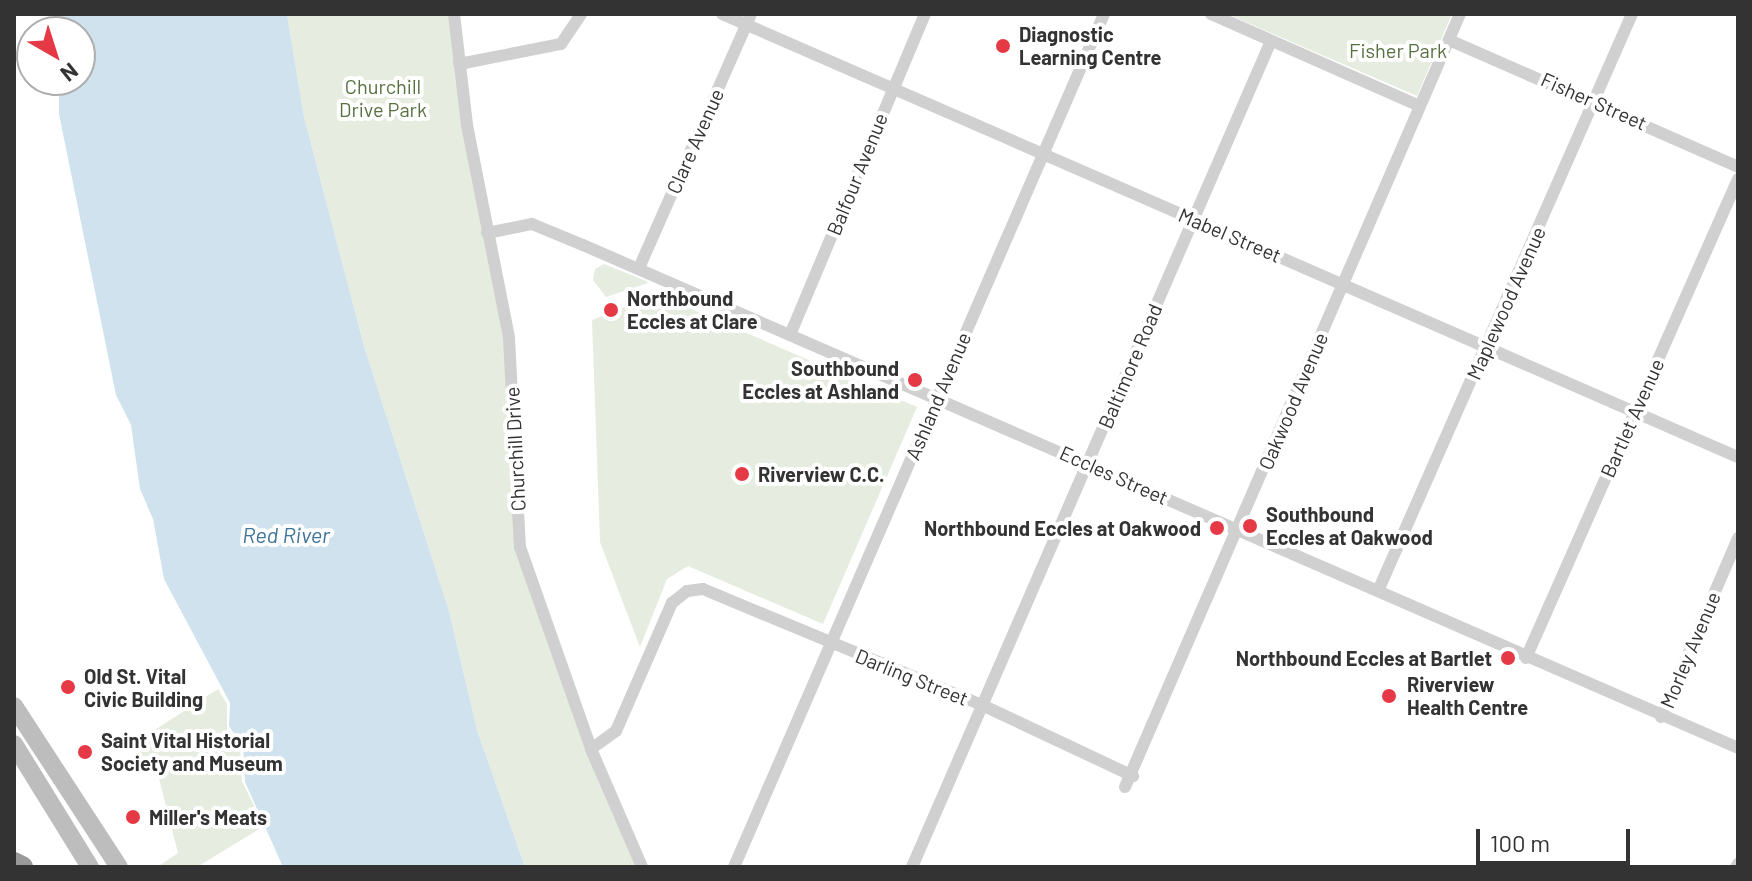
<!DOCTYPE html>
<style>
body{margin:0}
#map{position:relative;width:1752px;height:881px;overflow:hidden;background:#fff;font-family:Barlow,sans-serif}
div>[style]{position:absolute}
.green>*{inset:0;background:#e6ecdf}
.water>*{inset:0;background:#cfe2ee}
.street>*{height:12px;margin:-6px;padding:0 6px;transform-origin:6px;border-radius:6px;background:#d0d0d0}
.secondary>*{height:18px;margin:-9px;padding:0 9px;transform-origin:9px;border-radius:9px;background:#bdbdbd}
.highway>*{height:22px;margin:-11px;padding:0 11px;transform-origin:11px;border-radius:11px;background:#9a9a9a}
.dots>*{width:22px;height:22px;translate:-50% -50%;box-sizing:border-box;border:4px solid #fff;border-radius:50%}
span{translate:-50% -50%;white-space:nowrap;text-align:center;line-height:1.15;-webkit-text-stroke:8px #fff;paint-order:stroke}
.poi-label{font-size:20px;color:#333;font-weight:700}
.left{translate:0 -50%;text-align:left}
.right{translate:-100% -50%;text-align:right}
.park-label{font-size:20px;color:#56703f}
.street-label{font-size:20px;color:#333}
.water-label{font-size:22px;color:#3f7597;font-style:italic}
.frame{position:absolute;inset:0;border:16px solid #333;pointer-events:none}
.north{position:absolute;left:16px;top:16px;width:80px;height:80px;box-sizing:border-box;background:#fff;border:2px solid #adadad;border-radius:50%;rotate:141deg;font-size:22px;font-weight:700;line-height:32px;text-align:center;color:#333}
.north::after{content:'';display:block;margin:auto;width:28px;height:36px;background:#e63946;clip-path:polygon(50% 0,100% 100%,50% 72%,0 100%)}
.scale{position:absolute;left:1476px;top:829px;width:154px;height:36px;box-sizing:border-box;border:4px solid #333;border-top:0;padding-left:10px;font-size:24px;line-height:28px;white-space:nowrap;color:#333;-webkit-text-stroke:6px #fff;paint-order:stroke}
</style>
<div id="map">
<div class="green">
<div style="clip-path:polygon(287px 14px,454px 14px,509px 338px,520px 547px,642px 867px,525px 867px,477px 730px,449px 611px,364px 346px,304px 117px)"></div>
<div style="clip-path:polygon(1227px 14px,1452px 14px,1417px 96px)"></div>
<div style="clip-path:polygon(604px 264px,646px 281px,648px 283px,606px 297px,593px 280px,595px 269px)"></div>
<div style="clip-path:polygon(657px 294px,917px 407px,823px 624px,688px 566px,667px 579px,640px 647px,600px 542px,592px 320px)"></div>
<div style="clip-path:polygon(218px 689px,227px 704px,227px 730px,240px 746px,242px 781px,264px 826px,197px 867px,157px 867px,178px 853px,158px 775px,133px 744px)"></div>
</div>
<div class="water">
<div style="clip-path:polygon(59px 14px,287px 14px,304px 117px,364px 346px,449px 611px,477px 730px,525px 867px,283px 867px,245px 782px,243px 747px,229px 726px,230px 703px,164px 579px,153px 519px,140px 489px,131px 425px,116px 395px,59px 114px,59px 80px,80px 80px,80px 32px,59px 32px)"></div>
</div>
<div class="street">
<div style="left:454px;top:14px;width:112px;rotate:83.3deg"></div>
<div style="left:467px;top:125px;width:217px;rotate:78.8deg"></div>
<div style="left:509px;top:338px;width:209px;rotate:87deg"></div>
<div style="left:520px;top:547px;width:214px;rotate:70.6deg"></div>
<div style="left:591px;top:749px;width:129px;rotate:66.6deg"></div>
<div style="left:722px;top:14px;width:1108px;rotate:23.56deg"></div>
<div style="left:1211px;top:14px;width:228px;rotate:23.8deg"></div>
<div style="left:1449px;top:40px;width:316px;rotate:23.7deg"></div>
<div style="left:459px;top:64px;width:104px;rotate:-11.1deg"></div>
<div style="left:561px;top:44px;width:36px;rotate:-56deg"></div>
<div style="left:487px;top:233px;width:46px;rotate:-11.3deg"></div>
<div style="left:532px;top:224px;width:55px;rotate:22.4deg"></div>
<div style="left:583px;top:245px;width:1260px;rotate:23.53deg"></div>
<div style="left:639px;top:268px;width:278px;rotate:-66.2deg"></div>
<div style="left:790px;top:335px;width:348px;rotate:-67.2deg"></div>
<div style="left:1378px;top:591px;width:630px;rotate:-66.24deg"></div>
<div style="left:1526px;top:658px;width:524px;rotate:-66.13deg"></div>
<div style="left:1661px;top:717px;width:195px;rotate:-66.7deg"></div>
<div style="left:591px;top:749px;width:31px;rotate:-36deg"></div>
<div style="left:616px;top:731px;width:140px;rotate:-66.4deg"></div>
<div style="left:672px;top:603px;width:19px;rotate:-39deg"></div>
<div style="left:687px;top:591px;width:16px;rotate:-7deg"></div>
<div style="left:703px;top:589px;width:302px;rotate:22.6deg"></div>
<div style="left:982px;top:705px;width:167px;rotate:25.2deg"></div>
<div style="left:1125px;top:787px;width:842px;rotate:-66.57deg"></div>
<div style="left:734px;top:867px;width:930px;rotate:-66.55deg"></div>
<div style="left:912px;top:867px;width:901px;rotate:-66.51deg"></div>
<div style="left:1736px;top:867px;width:4px;rotate:-56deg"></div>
</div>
<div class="secondary">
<div style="left:14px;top:706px;width:192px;rotate:56.9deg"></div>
<div style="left:14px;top:744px;width:145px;rotate:58.3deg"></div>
</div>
<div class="highway">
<div style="left:14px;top:863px;width:9px;rotate:27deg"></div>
</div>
<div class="dots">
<div style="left:1003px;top:46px;background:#e63946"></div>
<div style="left:611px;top:310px;background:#e63946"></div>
<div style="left:915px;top:380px;background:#e63946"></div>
<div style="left:742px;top:474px;background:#e63946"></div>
<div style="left:1250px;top:526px;background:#e63946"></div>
<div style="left:1217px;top:528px;background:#e63946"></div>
<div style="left:1508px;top:658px;background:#e63946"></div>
<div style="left:68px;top:687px;background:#e63946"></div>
<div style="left:1389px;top:696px;background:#e63946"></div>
<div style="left:85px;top:752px;background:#e63946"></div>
<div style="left:133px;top:817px;background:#e63946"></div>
</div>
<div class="poi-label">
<span class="left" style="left:1019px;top:46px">Diagnostic<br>Learning Centre</span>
<span class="left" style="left:627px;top:310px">Northbound<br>Eccles at Clare</span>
<span class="right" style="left:899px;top:380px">Southbound<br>Eccles at Ashland</span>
<span class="left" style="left:758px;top:474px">Riverview C.C.</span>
<span class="left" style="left:1266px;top:526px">Southbound<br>Eccles at Oakwood</span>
<span class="right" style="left:1201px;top:528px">Northbound Eccles at Oakwood</span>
<span class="right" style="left:1492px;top:658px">Northbound Eccles at Bartlet</span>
<span class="left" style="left:84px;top:688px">Old St. Vital<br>Civic Building</span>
<span class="left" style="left:1407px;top:696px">Riverview<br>Health Centre</span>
<span class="left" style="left:101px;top:752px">Saint Vital Historial<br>Society and Museum</span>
<span class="left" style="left:149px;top:817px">Miller's Meats</span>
</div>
<div class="park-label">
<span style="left:1398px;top:50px">Fisher Park</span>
<span style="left:383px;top:98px">Churchill<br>Drive Park</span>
</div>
<div class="street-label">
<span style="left:1594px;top:101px;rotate:24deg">Fisher Street</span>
<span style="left:695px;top:141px;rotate:-66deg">Clare Avenue</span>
<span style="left:857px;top:174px;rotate:-68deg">Balfour Avenue</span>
<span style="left:1230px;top:235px;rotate:23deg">Mabel Street</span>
<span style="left:1506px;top:303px;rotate:-66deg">Maplewood Avenue</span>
<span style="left:1130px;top:366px;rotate:-67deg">Baltimore Road</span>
<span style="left:938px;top:396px;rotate:-67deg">Ashland Avenue</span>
<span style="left:1293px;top:401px;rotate:-67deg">Oakwood Avenue</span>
<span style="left:1632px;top:418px;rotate:-66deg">Bartlet Avenue</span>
<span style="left:515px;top:449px;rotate:-93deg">Churchill Drive</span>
<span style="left:1114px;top:475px;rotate:24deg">Eccles Street</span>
<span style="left:1690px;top:650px;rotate:-67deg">Morley Avenue</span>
<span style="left:912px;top:677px;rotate:22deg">Darling Street</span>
</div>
<div class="water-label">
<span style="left:286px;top:535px">Red River</span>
</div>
<div class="frame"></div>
<div class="north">N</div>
<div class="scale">100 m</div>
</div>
